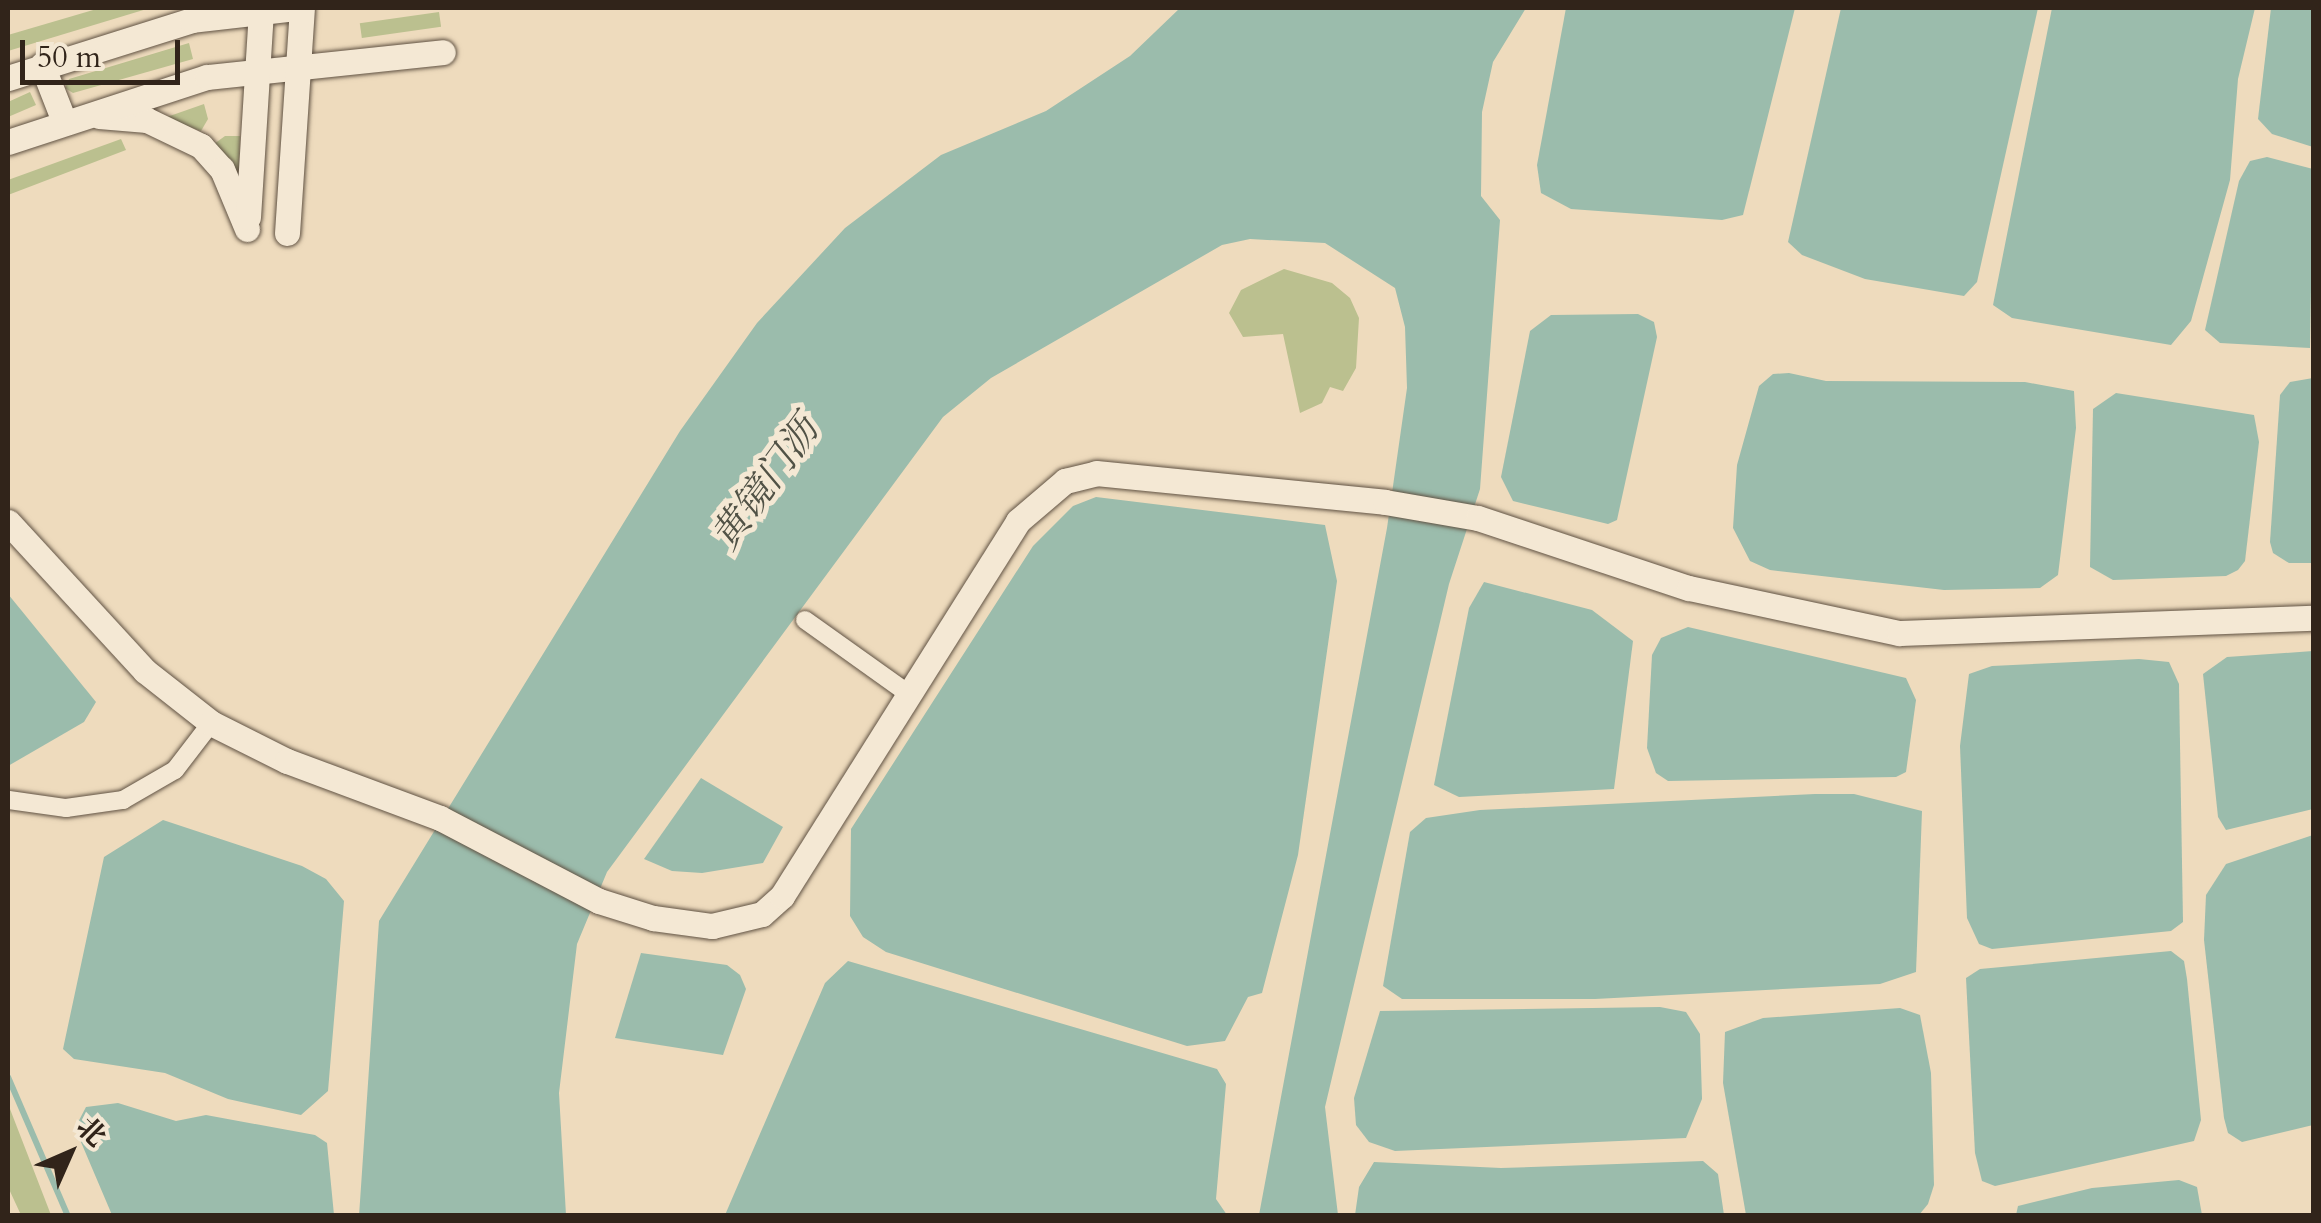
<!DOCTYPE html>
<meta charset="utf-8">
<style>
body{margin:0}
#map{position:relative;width:2321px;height:1223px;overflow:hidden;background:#eedbbd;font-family:Cardo,"Noto Serif SC",serif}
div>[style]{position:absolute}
.green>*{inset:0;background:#bbc08f;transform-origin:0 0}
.water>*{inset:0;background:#9bbcac}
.stream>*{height:6px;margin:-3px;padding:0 3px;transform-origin:3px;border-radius:3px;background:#9bbcac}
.roads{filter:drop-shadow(0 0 2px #605243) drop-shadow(0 0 2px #605243)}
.street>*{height:18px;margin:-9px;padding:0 9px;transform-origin:9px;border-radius:9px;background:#f4e8d4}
.secondary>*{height:25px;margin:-12.5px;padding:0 12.5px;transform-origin:12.5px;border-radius:12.5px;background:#f4e8d4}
span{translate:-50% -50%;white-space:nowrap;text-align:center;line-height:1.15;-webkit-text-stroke:10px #f4e8d4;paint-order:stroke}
.water-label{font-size:38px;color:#515246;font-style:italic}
.frame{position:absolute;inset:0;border:10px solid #31241a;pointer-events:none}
.north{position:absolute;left:20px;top:1103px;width:100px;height:100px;-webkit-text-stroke:8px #f4e8d4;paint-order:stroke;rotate:45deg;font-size:28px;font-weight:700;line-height:40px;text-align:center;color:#31241a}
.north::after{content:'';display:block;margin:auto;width:35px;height:45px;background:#31241a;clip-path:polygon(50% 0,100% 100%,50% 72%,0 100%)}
.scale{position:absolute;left:20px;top:40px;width:160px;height:45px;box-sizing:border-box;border:5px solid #31241a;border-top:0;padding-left:12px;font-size:30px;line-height:35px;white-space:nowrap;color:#31241a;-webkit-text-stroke:8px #f4e8d4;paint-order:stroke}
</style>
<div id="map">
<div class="green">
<div style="clip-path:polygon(100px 8px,150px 8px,8px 51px,8px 35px)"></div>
<div style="left:439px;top:12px;width:15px;height:80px;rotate:82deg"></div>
<div style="clip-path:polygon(189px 43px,193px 59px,73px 93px,65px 88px,69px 79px)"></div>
<div style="clip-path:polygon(30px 92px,36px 105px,8px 117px,8px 102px)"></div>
<div style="clip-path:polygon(204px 104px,208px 119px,201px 131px,164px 118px)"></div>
<div style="clip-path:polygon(225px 136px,240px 136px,239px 176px,214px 144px)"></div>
<div style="clip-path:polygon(121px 139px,126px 150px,8px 195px,8px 180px)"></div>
<div style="clip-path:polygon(1284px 269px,1332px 283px,1350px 298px,1359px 318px,1356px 368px,1343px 391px,1330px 387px,1322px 403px,1300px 413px,1283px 334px,1243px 337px,1229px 313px,1241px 290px)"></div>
<div style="clip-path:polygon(8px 1103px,10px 1109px,51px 1215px,21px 1215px,8px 1187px)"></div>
</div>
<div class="water">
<div style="clip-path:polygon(1180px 8px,1526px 8px,1493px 62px,1482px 112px,1481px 196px,1500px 220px,1480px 489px,1449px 584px,1325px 1107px,1338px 1215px,1259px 1215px,1387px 528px,1407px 388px,1405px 327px,1395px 288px,1325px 243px,1250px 239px,1222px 245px,991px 378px,943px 417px,607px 872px,577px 944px,559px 1093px,566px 1215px,359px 1216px,379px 921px,680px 431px,757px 323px,845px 228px,941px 155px,1046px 111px,1130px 56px)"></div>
<div style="clip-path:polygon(1566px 8px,1795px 8px,1743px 215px,1722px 220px,1571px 209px,1541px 193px,1537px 165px)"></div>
<div style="clip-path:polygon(1841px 8px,2038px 8px,1977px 282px,1964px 296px,1865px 279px,1802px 255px,1788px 242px)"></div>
<div style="clip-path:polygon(2052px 8px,2255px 8px,2238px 79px,2230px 180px,2191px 321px,2171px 345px,2012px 318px,1993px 305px)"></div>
<div style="clip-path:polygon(2271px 8px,2313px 8px,2313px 147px,2272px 134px,2258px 119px)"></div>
<div style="clip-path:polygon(2267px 157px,2313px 169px,2310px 348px,2220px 343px,2205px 330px,2239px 181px,2250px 161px)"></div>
<div style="clip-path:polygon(1638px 314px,1654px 322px,1657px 337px,1617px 520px,1608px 524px,1513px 501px,1501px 477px,1530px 331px,1551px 315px)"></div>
<div style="clip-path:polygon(1789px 373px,1826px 381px,2025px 382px,2074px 391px,2076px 428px,2058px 575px,2040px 588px,1944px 590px,1770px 570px,1750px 561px,1733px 528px,1737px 465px,1759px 386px,1773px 374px)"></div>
<div style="clip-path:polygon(2313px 378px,2313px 563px,2289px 563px,2273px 553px,2270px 542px,2280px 395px,2290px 382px)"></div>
<div style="clip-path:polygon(2116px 393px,2254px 415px,2259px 442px,2245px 561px,2238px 570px,2226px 576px,2113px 580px,2090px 567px,2093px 409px)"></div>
<div style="clip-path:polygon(1096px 497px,1325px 525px,1337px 581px,1298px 855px,1262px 993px,1248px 997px,1225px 1041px,1187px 1046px,886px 952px,863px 937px,850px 916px,851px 829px,1033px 546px,1073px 506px)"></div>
<div style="clip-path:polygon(1484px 582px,1592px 610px,1633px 641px,1614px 789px,1459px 797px,1434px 785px,1469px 608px)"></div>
<div style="clip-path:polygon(8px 594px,96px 702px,84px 722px,8px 766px)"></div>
<div style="clip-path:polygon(1688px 627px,1906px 678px,1916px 700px,1906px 772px,1896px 777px,1668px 781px,1656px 773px,1647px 748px,1652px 655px,1661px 638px)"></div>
<div style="clip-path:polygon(2313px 651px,2313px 809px,2226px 830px,2218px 817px,2203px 674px,2227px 657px)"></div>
<div style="clip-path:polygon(2139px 659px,2169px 662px,2179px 684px,2183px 922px,2171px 931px,1992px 949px,1979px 944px,1967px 918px,1960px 746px,1969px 674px,1992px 666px)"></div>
<div style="clip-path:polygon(701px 778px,783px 827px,763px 863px,702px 873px,672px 871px,644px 859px)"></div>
<div style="clip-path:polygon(1815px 794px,1854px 794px,1922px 811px,1916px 972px,1880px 984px,1595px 999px,1402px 999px,1383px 986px,1410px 832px,1426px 818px,1480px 810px)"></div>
<div style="clip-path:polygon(163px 820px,302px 866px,326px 879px,344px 901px,328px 1091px,301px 1115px,228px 1099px,165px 1073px,74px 1059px,63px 1049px,104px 857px)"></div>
<div style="clip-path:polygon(2313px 835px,2313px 1125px,2242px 1142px,2228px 1133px,2224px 1118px,2204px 940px,2206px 895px,2226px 864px)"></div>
<div style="clip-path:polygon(2171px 951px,2184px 961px,2187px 979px,2201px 1120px,2194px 1141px,1995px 1186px,1982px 1181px,1975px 1153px,1966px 978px,1980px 969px)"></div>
<div style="clip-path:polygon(641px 953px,727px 965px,740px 975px,746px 989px,723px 1055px,615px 1038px)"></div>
<div style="clip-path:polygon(848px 961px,1217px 1069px,1226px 1084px,1216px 1199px,1227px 1215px,725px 1215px,825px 983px)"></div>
<div style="clip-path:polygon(1660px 1007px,1686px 1012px,1700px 1034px,1702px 1099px,1686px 1138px,1395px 1151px,1369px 1142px,1356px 1125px,1354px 1098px,1380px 1011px)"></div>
<div style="clip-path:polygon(1900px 1008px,1920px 1015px,1931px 1073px,1934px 1185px,1928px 1204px,1919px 1215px,1746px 1215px,1723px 1083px,1725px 1032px,1763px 1018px)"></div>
<div style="clip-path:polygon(118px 1103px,176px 1121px,206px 1115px,315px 1135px,327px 1143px,334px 1215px,112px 1215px,75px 1128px,86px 1107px)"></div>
<div style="clip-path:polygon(1703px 1161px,1718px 1174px,1724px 1215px,1355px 1215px,1359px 1187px,1374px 1162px,1501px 1168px)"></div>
<div style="clip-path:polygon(2179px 1180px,2197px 1187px,2202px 1215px,2016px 1215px,2018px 1206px,2092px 1188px)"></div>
</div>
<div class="stream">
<div style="left:8px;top:1077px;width:151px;rotate:66.7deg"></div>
</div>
<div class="roads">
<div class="street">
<div style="left:805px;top:620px;width:129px;rotate:35.5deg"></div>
<div style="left:9px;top:800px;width:58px;rotate:8deg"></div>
<div style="left:66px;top:808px;width:58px;rotate:-8deg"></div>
<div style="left:123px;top:800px;width:60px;rotate:-30deg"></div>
<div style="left:175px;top:770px;width:59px;rotate:-52.5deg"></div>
</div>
<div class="secondary">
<div style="left:42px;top:65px;width:60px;rotate:68.6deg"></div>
<div style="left:8px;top:78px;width:193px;rotate:-17.5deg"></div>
<div style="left:192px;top:20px;width:105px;rotate:-6.6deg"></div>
<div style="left:99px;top:116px;width:48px;rotate:4.8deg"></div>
<div style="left:147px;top:120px;width:60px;rotate:25.7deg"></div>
<div style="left:201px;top:146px;width:31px;rotate:48deg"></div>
<div style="left:222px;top:169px;width:65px;rotate:67.4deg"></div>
<div style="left:8px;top:142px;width:209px;rotate:-18.1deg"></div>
<div style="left:207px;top:77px;width:237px;rotate:-6deg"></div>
<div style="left:248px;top:217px;width:209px;rotate:-86.4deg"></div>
<div style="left:287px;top:233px;width:225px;rotate:-86.2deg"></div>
<div style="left:8px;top:522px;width:202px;rotate:47.4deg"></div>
<div style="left:145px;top:671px;width:84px;rotate:38.2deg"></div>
<div style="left:211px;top:723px;width:85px;rotate:26.6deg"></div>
<div style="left:287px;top:761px;width:163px;rotate:20.4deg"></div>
<div style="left:440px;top:818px;width:179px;rotate:27.6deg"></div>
<div style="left:599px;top:901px;width:57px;rotate:17.5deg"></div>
<div style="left:653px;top:918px;width:60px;rotate:7.7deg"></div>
<div style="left:712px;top:926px;width:51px;rotate:-13.5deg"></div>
<div style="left:762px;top:914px;width:27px;rotate:-42deg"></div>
<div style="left:782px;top:896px;width:443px;rotate:-57.8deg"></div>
<div style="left:1018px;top:521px;width:62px;rotate:-40.4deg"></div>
<div style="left:1065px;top:481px;width:32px;rotate:-14deg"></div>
<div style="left:1096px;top:473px;width:290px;rotate:5.7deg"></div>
<div style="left:1385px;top:502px;width:94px;rotate:9.8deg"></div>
<div style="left:1478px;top:518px;width:222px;rotate:18.4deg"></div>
<div style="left:1689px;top:588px;width:215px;rotate:12.1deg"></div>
<div style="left:1899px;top:633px;width:415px;rotate:-2.1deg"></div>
</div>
</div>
<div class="water-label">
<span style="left:766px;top:484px;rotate:-54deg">黄镜门沥</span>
</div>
<div class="frame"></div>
<div class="north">北</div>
<div class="scale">50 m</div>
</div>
